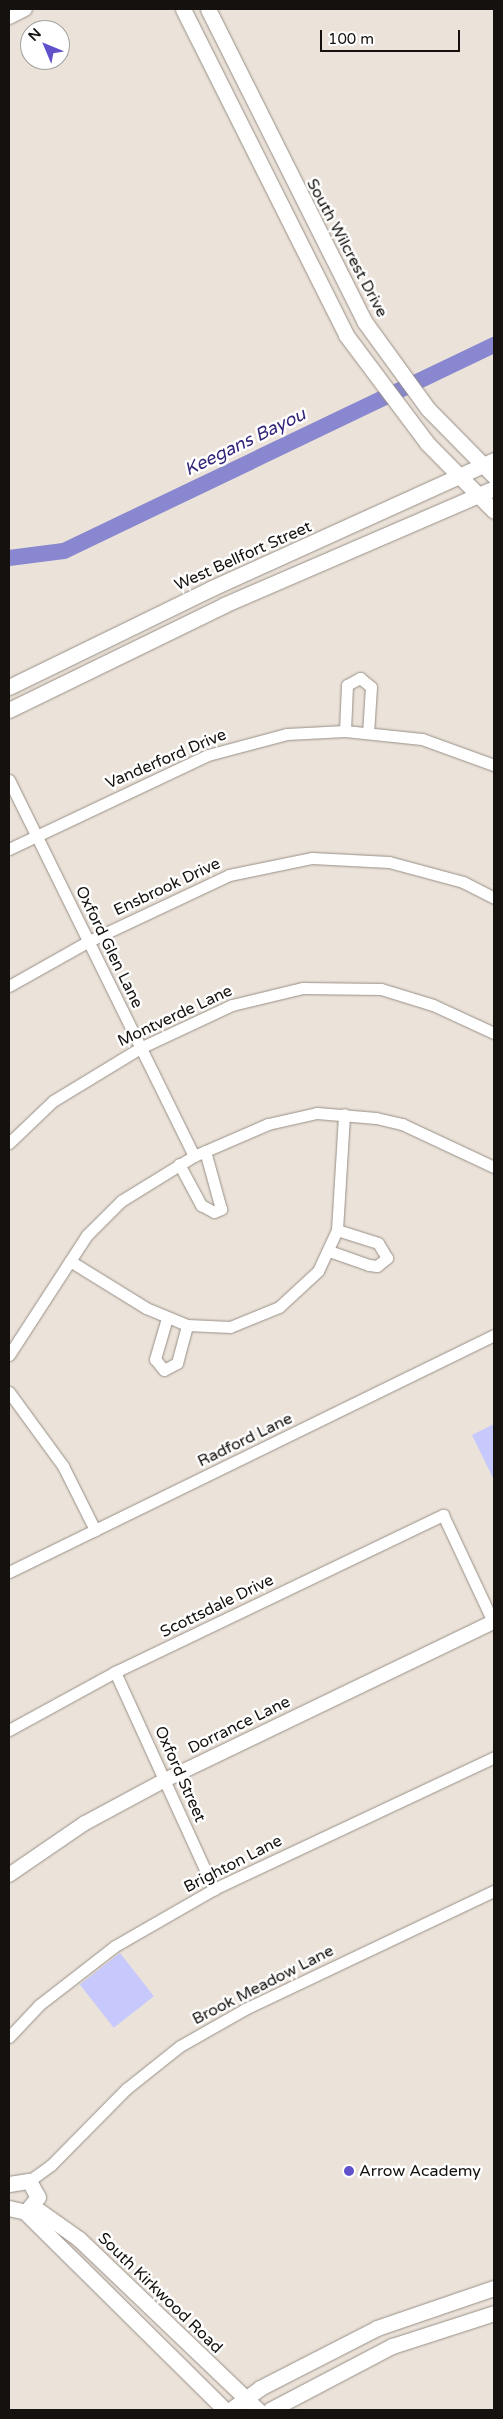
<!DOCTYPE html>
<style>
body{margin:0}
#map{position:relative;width:503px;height:2419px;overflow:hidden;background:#ebe2d9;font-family:"Varela Round",sans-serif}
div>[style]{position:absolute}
.green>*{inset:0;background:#c7c9fd;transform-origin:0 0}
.river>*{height:16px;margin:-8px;padding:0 8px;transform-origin:8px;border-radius:8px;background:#8887cf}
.roads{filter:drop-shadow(0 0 1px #989087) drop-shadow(0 0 1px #989087)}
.minor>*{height:11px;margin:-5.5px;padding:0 5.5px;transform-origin:5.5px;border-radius:5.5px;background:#fff}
.tertiary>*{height:14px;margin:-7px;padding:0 7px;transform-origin:7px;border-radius:7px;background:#fff}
.secondary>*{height:15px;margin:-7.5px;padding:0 7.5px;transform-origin:7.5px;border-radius:7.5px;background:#fff}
.dots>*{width:14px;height:14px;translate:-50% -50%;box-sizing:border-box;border:2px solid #fff;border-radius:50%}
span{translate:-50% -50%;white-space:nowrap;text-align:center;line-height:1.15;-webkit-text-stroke:5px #fff;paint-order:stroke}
.street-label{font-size:16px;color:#14110e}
.poi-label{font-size:16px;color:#14110e}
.left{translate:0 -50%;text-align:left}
.water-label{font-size:18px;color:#33267a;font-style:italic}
.frame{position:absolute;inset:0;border:10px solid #14110e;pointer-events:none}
.north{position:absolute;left:20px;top:20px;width:50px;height:50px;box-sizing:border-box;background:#fff;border:1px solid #a1a09f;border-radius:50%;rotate:315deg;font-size:14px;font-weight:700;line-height:20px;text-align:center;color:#14110e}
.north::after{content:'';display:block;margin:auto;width:18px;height:22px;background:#6052cb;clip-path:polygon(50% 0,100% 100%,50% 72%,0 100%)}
.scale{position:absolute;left:320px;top:30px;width:140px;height:22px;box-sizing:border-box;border:2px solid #14110e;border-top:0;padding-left:6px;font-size:15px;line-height:18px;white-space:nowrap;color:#14110e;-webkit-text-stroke:4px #fff;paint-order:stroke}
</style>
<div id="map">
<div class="green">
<div style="clip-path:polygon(494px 1424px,494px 1480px,472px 1435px)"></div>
<div style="left:120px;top:1953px;width:55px;height:51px;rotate:52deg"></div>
</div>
<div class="river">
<div style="left:9px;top:558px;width:55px;rotate:-7.3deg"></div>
<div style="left:64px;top:551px;width:477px;rotate:-25.6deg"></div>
</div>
<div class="roads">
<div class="minor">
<div style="left:345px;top:731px;width:46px;rotate:-87.5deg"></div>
<div style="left:347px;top:685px;width:15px;rotate:-28deg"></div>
<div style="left:360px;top:678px;width:14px;rotate:39deg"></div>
<div style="left:371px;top:687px;width:46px;rotate:93.7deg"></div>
<div style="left:9px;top:780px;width:419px;rotate:63.8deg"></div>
<div style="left:9px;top:849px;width:220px;rotate:-25.3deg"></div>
<div style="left:208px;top:755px;width:82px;rotate:-14.9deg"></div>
<div style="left:287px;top:734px;width:58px;rotate:-3deg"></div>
<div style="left:345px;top:731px;width:77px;rotate:5.9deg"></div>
<div style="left:422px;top:739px;width:77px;rotate:19.9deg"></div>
<div style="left:9px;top:986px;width:92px;rotate:-29.4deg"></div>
<div style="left:89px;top:941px;width:155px;rotate:-25.2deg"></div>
<div style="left:229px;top:875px;width:85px;rotate:-11.6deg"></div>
<div style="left:312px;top:858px;width:77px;rotate:3deg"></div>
<div style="left:389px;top:862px;width:77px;rotate:15.1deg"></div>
<div style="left:463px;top:882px;width:35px;rotate:27deg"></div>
<div style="left:9px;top:1143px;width:61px;rotate:-43.7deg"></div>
<div style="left:53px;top:1101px;width:102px;rotate:-31.3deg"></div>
<div style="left:140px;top:1048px;width:102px;rotate:-25.1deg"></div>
<div style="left:232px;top:1005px;width:73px;rotate:-13.5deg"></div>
<div style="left:303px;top:988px;width:78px;rotate:0.7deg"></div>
<div style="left:381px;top:989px;width:54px;rotate:17.1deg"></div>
<div style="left:433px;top:1005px;width:67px;rotate:24.7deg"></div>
<div style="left:179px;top:1164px;width:47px;rotate:61.8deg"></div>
<div style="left:201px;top:1205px;width:15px;rotate:28deg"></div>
<div style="left:214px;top:1212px;width:8px;rotate:-23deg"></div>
<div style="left:221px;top:1209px;width:60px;rotate:-105.4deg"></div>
<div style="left:329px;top:1251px;width:42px;rotate:19.3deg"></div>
<div style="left:369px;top:1265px;width:8px;rotate:7deg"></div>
<div style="left:377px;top:1266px;width:13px;rotate:-39deg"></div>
<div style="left:387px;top:1258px;width:17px;rotate:-121deg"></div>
<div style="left:378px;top:1243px;width:43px;rotate:-162.4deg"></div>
<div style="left:70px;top:1261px;width:89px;rotate:31.7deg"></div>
<div style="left:146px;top:1308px;width:44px;rotate:22.5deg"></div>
<div style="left:187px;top:1325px;width:43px;rotate:2.7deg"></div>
<div style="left:230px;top:1327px;width:53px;rotate:-22.2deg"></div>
<div style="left:279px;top:1307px;width:53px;rotate:-42.7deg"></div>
<div style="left:318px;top:1271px;width:45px;rotate:-65.1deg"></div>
<div style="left:337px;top:1230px;width:116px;rotate:-86.5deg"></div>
<div style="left:167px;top:1318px;width:43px;rotate:106.3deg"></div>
<div style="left:155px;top:1359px;width:14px;rotate:51deg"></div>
<div style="left:164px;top:1370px;width:15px;rotate:-28deg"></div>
<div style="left:177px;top:1363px;width:39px;rotate:-75deg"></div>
<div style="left:9px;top:1355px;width:143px;rotate:-57deg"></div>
<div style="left:87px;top:1235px;width:48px;rotate:-45deg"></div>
<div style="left:121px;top:1201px;width:86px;rotate:-31.7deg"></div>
<div style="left:194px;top:1156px;width:81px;rotate:-23.4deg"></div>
<div style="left:268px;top:1124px;width:50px;rotate:-12.7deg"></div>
<div style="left:317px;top:1113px;width:59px;rotate:4.8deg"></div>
<div style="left:376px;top:1118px;width:27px;rotate:13deg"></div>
<div style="left:402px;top:1124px;width:102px;rotate:25.1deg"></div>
<div style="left:9px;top:1392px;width:92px;rotate:53.9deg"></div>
<div style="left:63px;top:1466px;width:72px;rotate:63.4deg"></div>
<div style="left:9px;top:1572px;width:540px;rotate:-26.04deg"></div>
<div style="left:115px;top:1672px;width:239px;rotate:65.5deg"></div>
<div style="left:9px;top:1730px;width:121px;rotate:-28.7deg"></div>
<div style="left:115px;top:1672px;width:364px;rotate:-25.6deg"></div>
<div style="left:443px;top:1515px;width:120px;rotate:64.9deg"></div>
<div style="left:9px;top:2037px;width:44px;rotate:-46.8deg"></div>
<div style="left:39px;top:2005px;width:96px;rotate:-37.8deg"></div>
<div style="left:115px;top:1946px;width:114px;rotate:-29.9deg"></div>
<div style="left:214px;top:1889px;width:310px;rotate:-25.2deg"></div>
<div style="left:29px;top:2181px;width:27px;rotate:-36deg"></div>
<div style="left:51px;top:2165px;width:107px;rotate:-45.4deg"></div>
<div style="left:126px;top:2089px;width:69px;rotate:-38.5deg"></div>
<div style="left:180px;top:2046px;width:75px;rotate:-29.6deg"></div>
<div style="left:245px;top:2009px;width:276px;rotate:-25.4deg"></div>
</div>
<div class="tertiary">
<div style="left:9px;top:17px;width:18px;rotate:-27deg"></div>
<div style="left:9px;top:1875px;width:92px;rotate:-34.4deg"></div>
<div style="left:85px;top:1823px;width:91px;rotate:-28.3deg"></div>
<div style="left:165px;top:1780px;width:365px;rotate:-25.7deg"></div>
</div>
<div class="secondary">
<div style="left:183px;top:9px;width:364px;rotate:63.4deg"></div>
<div style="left:346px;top:335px;width:135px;rotate:53.1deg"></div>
<div style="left:427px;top:443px;width:95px;rotate:45.4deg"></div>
<div style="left:208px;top:9px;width:349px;rotate:63.4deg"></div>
<div style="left:364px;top:321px;width:109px;rotate:54deg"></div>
<div style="left:428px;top:409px;width:94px;rotate:45.4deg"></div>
<div style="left:9px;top:687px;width:226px;rotate:-26deg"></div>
<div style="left:212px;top:588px;width:310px;rotate:-24.4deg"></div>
<div style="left:9px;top:710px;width:239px;rotate:-26deg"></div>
<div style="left:224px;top:605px;width:294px;rotate:-23.4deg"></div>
<div style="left:9px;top:2184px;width:20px;rotate:-9deg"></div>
<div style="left:29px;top:2181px;width:18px;rotate:61deg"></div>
<div style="left:38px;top:2197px;width:19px;rotate:129deg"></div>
<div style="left:26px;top:2212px;width:17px;rotate:-167deg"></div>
<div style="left:34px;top:2207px;width:55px;rotate:35.4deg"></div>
<div style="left:79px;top:2239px;width:248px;rotate:43.7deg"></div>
<div style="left:27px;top:2214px;width:279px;rotate:44.7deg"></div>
<div style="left:230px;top:2410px;width:37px;rotate:-36deg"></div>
<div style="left:260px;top:2388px;width:131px;rotate:-27.1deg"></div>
<div style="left:377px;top:2328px;width:124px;rotate:-18.9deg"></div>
<div style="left:270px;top:2410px;width:138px;rotate:-27.7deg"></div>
<div style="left:392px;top:2346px;width:107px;rotate:-17.9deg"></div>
</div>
</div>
<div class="dots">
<div style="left:349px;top:2171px;background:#6052cb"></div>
</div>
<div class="street-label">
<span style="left:347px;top:248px;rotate:62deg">South Wilcrest Drive</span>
<span style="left:243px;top:556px;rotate:-24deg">West Bellfort Street</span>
<span style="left:166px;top:759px;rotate:-23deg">Vanderford Drive</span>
<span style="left:167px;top:887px;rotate:-25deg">Ensbrook Drive</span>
<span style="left:109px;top:947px;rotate:64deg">Oxford Glen Lane</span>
<span style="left:175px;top:1016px;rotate:-25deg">Montverde Lane</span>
<span style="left:245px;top:1440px;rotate:-26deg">Radford Lane</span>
<span style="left:217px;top:1606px;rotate:-26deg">Scottsdale Drive</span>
<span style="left:239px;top:1725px;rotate:-26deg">Dorrance Lane</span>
<span style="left:180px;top:1774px;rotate:66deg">Oxford Street</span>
<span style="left:233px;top:1864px;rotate:-27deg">Brighton Lane</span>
<span style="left:263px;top:1985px;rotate:-27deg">Brook Meadow Lane</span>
<span style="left:160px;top:2293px;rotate:44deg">South Kirkwood Road</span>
</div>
<div class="poi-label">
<span class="left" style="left:359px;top:2171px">Arrow Academy</span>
</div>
<div class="water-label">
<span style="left:245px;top:442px;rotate:-26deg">Keegans Bayou</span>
</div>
<div class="frame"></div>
<div class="north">N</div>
<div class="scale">100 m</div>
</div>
